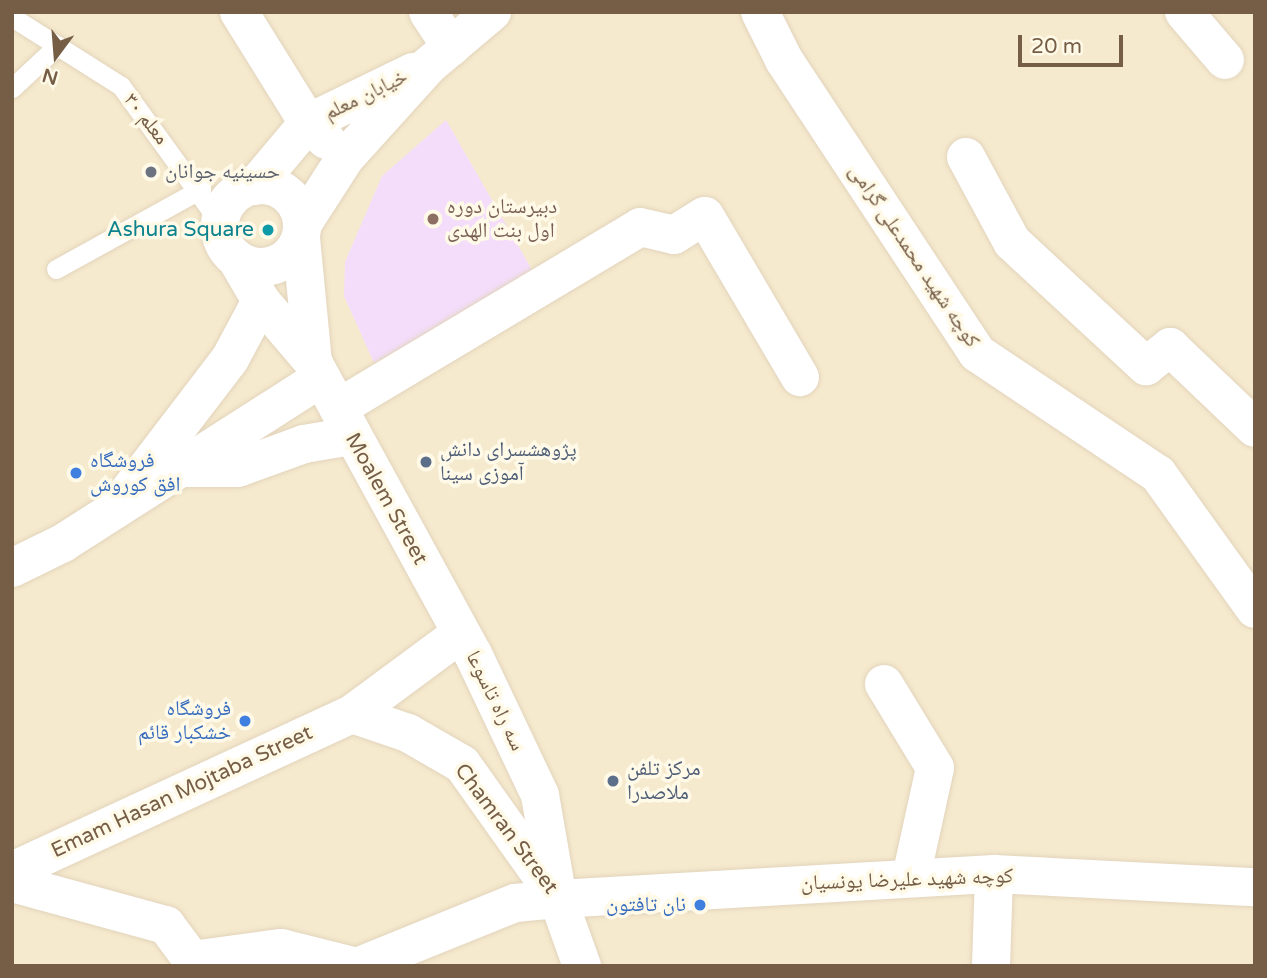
<!DOCTYPE html>
<meta charset="utf-8">
<style>
body{margin:0}
#map{position:relative;width:1267px;height:978px;overflow:hidden;background:#fef7e0;font-family:"Varela Round","Noto Naskh Arabic",sans-serif}
div>[style]{position:absolute}
.residential>*{inset:0;background:#f6eace;transform-origin:0 0}
.education>*{inset:0;background:#f3ddfa}
.roads{filter:drop-shadow(0 0 2px #e2d4bc) drop-shadow(0 0 2px #e2d4bc)}
.lane>*{height:19px;margin:-9.5px;padding:0 9.5px;transform-origin:9.5px;border-radius:9.5px;background:#fff}
.street>*{height:38px;margin:-19px;padding:0 19px;transform-origin:19px;border-radius:19px;background:#fff}
.secondary>*{height:38px;margin:-19px;padding:0 19px;transform-origin:19px;border-radius:19px;background:#fff}
.secondary>.ring{margin:-19px;padding:0;box-sizing:content-box;background:none;border:38px solid #fff;border-radius:50%}
.dots>*{width:19px;height:19px;translate:-50% -50%;box-sizing:border-box;border:4px solid #fff9e8;border-radius:50%}
span{translate:-50% -50%;white-space:nowrap;text-align:center;line-height:1.15;-webkit-text-stroke:7px #fff9e8;paint-order:stroke}
.street-label{font-size:21px;color:#765e46}
.worship-label{font-size:21px;color:#5b616d}
.left{translate:0 -50%;text-align:left}
.education-label{font-size:21px;color:#785e54}
.culture-label{font-size:21px;color:#0d838f}
.right{translate:-100% -50%;text-align:right}
.service-label{font-size:21px;color:#4e5e75}
.shop-label{font-size:21px;color:#366cbe}
.frame{position:absolute;inset:0;border:14px solid #765e46;pointer-events:none}
.north{position:absolute;left:21px;top:21px;width:70px;height:70px;-webkit-text-stroke:5px #fff9e8;paint-order:stroke;rotate:196deg;font-size:19px;font-weight:700;line-height:28px;text-align:center;color:#765e46}
.north::after{content:'';display:block;margin:auto;width:24px;height:32px;background:#765e46;clip-path:polygon(50% 0,100% 100%,50% 72%,0 100%)}
.scale{position:absolute;left:1018px;top:35px;width:105px;height:32px;box-sizing:border-box;border:4px solid #765e46;border-top:0;padding-left:9px;font-size:21px;line-height:24px;white-space:nowrap;color:#765e46;-webkit-text-stroke:5px #fff9e8;paint-order:stroke}
</style>
<div id="map">
<div class="residential">
<div style="left:12px;top:12px;width:1243px;height:954px"></div>
</div>
<div class="education">
<div style="clip-path:polygon(446px 120px,535px 275px,374px 363px,344px 296px,345px 262px,382px 176px)"></div>
</div>
<div class="roads">
<div class="lane">
<div style="left:12px;top:17px;width:129px;rotate:32.3deg"></div>
<div style="left:121px;top:86px;width:169px;rotate:54.1deg"></div>
<div style="left:12px;top:88px;width:62px;rotate:-43deg"></div>
<div style="left:56px;top:269px;width:166px;rotate:-28.9deg"></div>
</div>
<div class="street">
<div style="left:428px;top:12px;width:42px;rotate:56.7deg"></div>
<div style="left:760px;top:12px;width:54px;rotate:63.4deg"></div>
<div style="left:784px;top:60px;width:351px;rotate:56.6deg"></div>
<div style="left:977px;top:353px;width:218px;rotate:33.8deg"></div>
<div style="left:1158px;top:474px;width:166px;rotate:54.3deg"></div>
<div style="left:1184px;top:12px;width:63px;rotate:49.5deg"></div>
<div style="left:966px;top:157px;width:97px;rotate:61.6deg"></div>
<div style="left:1012px;top:242px;width:183px;rotate:42.8deg"></div>
<div style="left:1146px;top:366px;width:31px;rotate:-38deg"></div>
<div style="left:1170px;top:347px;width:117px;rotate:43.6deg"></div>
<div style="left:338px;top:408px;width:352px;rotate:-30.9deg"></div>
<div style="left:640px;top:227px;width:35px;rotate:13deg"></div>
<div style="left:674px;top:235px;width:36px;rotate:-32deg"></div>
<div style="left:705px;top:216px;width:187px;rotate:59.5deg"></div>
<div style="left:884px;top:684px;width:98px;rotate:58.7deg"></div>
<div style="left:935px;top:768px;width:112px;rotate:102.4deg"></div>
<div style="left:12px;top:883px;width:160px;rotate:15.3deg"></div>
<div style="left:166px;top:925px;width:44px;rotate:53.4deg"></div>
<div style="left:192px;top:960px;width:90px;rotate:-7.7deg"></div>
<div style="left:281px;top:948px;width:74px;rotate:14deg"></div>
<div style="left:359px;top:966px;width:168px;rotate:-22deg"></div>
<div style="left:515px;top:903px;width:43px;rotate:-5.3deg"></div>
<div style="left:558px;top:899px;width:437px;rotate:-3.3deg"></div>
<div style="left:994px;top:874px;width:261px;rotate:2.9deg"></div>
<div style="left:991px;top:966px;width:92px;rotate:-88.1deg"></div>
</div>
<div class="secondary">
<div style="left:239px;top:12px;width:131px;rotate:58.1deg"></div>
<div style="left:308px;top:123px;width:25px;rotate:43deg"></div>
<div class="ring" style="left:220px;top:185px;width:44px;height:44px"></div>
<div style="left:255px;top:186px;width:82px;rotate:-49.9deg"></div>
<div style="left:308px;top:123px;width:117px;rotate:-25.9deg"></div>
<div style="left:302px;top:225px;width:80px;rotate:-57.3deg"></div>
<div style="left:345px;top:158px;width:124px;rotate:-47.9deg"></div>
<div style="left:428px;top:66px;width:84px;rotate:-40.2deg"></div>
<div style="left:301px;top:238px;width:125px;rotate:84.5deg"></div>
<div style="left:236px;top:258px;width:50px;rotate:59.8deg"></div>
<div style="left:261px;top:301px;width:80px;rotate:49.6deg"></div>
<div style="left:313px;top:362px;width:333px;rotate:61.3deg"></div>
<div style="left:473px;top:654px;width:156px;rotate:64.6deg"></div>
<div style="left:540px;top:795px;width:106px;rotate:80.2deg"></div>
<div style="left:183px;top:468px;width:55px"></div>
<div style="left:238px;top:468px;width:70px;rotate:-20deg"></div>
<div style="left:304px;top:444px;width:48px;rotate:-9.7deg"></div>
<div style="left:129px;top:491px;width:166px;rotate:-52.6deg"></div>
<div style="left:230px;top:359px;width:66px;rotate:-61.9deg"></div>
<div style="left:12px;top:568px;width:57px;rotate:-26.1deg"></div>
<div style="left:63px;top:543px;width:306px;rotate:-32.6deg"></div>
<div style="left:352px;top:714px;width:59px;rotate:18.7deg"></div>
<div style="left:408px;top:733px;width:62px;rotate:29.9deg"></div>
<div style="left:462px;top:764px;width:166px;rotate:54.6deg"></div>
<div style="left:558px;top:899px;width:71px;rotate:70.3deg"></div>
<div style="left:12px;top:871px;width:374px;rotate:-24.8deg"></div>
<div style="left:352px;top:714px;width:134px;rotate:-36.5deg"></div>
</div>
</div>
<div class="dots">
<div style="left:151px;top:172px;background:#6b7280"></div>
<div style="left:433px;top:219px;background:#8d6e63"></div>
<div style="left:268px;top:230px;background:#0f9aa8"></div>
<div style="left:426px;top:462px;background:#5c6f8a"></div>
<div style="left:76px;top:473px;background:#3f7fe0"></div>
<div style="left:245px;top:721px;background:#3f7fe0"></div>
<div style="left:613px;top:781px;background:#5c6f8a"></div>
<div style="left:700px;top:905px;background:#3f7fe0"></div>
</div>
<div class="street-label">
<span style="left:366px;top:95px;rotate:-26deg">خیابان معلم</span>
<span style="left:146px;top:119px;rotate:52deg">معلم ۳۰</span>
<span style="left:914px;top:256px;rotate:56deg">کوچه شهید محمدعلی گرامی</span>
<span style="left:386px;top:499px;rotate:61deg">Moalem Street</span>
<span style="left:495px;top:701px;rotate:64deg">سه راه تاسوعا</span>
<span style="left:182px;top:792px;rotate:-25deg">Emam Hasan Mojtaba Street</span>
<span style="left:506px;top:829px;rotate:53deg">Chamran Street</span>
<span style="left:907px;top:880px;rotate:-2deg">کوچه شهید علیرضا یونسیان</span>
</div>
<div class="worship-label">
<span class="left" style="left:165px;top:172px">حسینیه جوانان</span>
</div>
<div class="education-label">
<span class="left" style="left:447px;top:219px">دبیرستان دوره<br>اول بنت الهدی</span>
</div>
<div class="culture-label">
<span class="right" style="left:254px;top:230px">Ashura Square</span>
</div>
<div class="service-label">
<span class="left" style="left:440px;top:462px">پژوهشسرای دانش<br>آموزی سینا</span>
<span class="left" style="left:627px;top:781px">مرکز تلفن<br>ملاصدرا</span>
</div>
<div class="shop-label">
<span class="left" style="left:90px;top:473px">فروشگاه<br>افق کوروش</span>
<span class="right" style="left:231px;top:721px">فروشگاه<br>خشکبار قائم</span>
<span class="right" style="left:686px;top:905px">نان تافتون</span>
</div>
<div class="frame"></div>
<div class="north">N</div>
<div class="scale">20 m</div>
</div>
